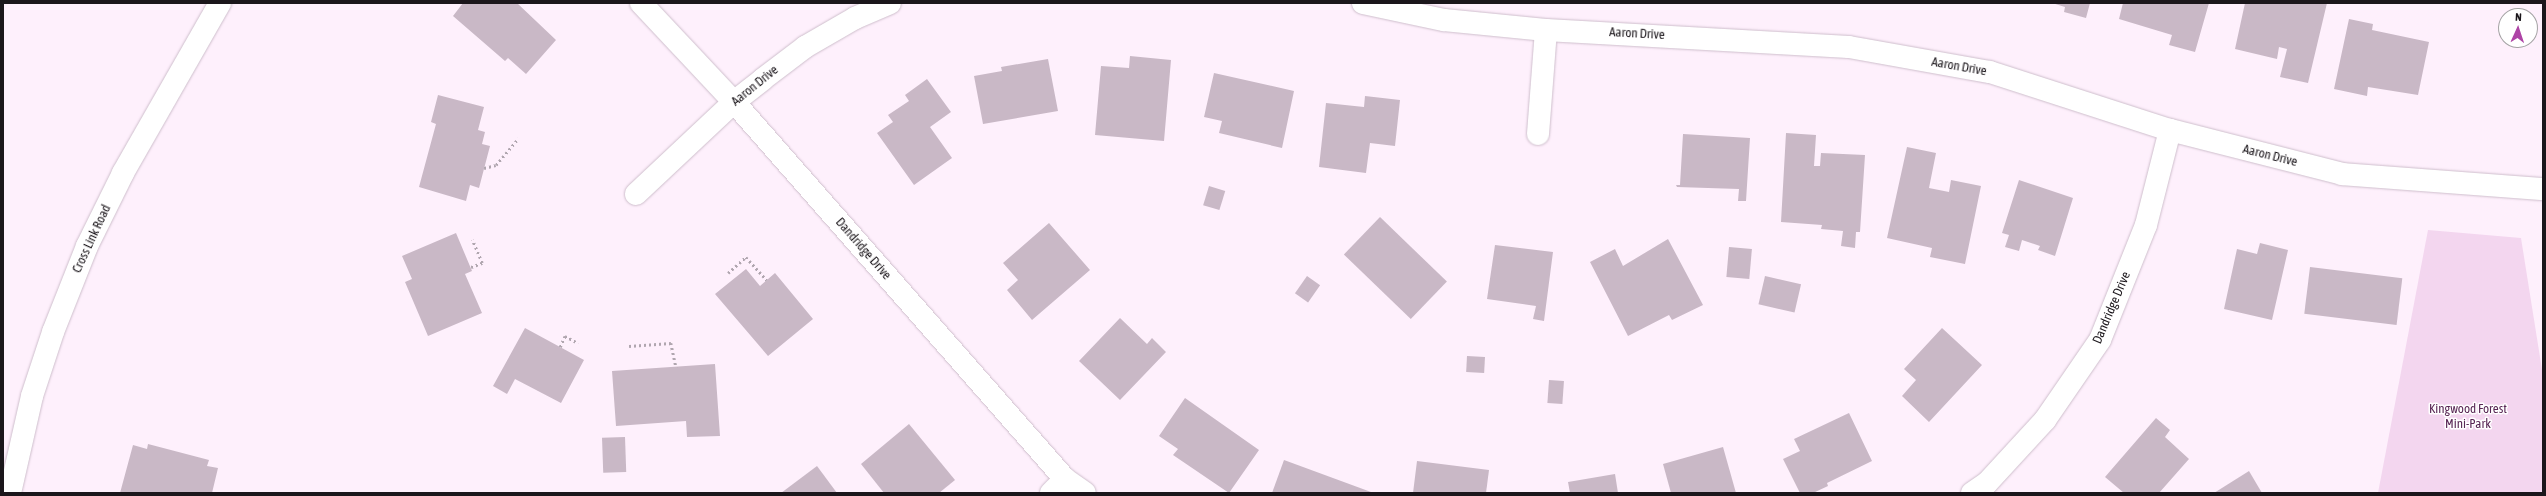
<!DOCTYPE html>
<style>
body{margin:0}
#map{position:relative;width:2546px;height:496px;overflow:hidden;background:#fef0fc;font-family:"Asap Condensed",sans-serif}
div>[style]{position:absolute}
.green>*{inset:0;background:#f3d6ef}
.building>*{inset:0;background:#c9b8c6;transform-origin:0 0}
.path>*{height:2.5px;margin-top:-1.25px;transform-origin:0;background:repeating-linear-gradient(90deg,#b0a6af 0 2px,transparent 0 5px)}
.roads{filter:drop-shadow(0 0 1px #cebecc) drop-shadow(0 0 1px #cebecc)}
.minor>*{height:22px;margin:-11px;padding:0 11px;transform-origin:11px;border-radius:11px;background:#fff}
span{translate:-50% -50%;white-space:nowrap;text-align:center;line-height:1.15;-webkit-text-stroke:3px #fff;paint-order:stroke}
.street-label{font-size:13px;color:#1b161b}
.park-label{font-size:13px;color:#582654}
.frame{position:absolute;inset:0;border:4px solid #1b161b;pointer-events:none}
.north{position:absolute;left:2498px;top:8px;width:40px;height:40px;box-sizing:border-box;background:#fff;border:1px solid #a4a2a4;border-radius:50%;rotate:3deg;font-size:11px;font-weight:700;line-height:16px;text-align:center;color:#1b161b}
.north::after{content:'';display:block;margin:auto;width:14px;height:18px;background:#ae44a6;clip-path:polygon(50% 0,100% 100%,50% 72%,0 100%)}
</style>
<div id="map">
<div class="green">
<div style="clip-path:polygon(2428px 230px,2521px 238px,2543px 376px,2543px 493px,2378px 493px)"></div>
</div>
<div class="building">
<div style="clip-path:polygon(463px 3px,517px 3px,556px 40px,526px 74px,508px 58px,505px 61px,453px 16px)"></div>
<div style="clip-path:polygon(2052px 3px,2090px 3px,2086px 18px,2064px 12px,2065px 7px)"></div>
<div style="clip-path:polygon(2123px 3px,2209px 3px,2195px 52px,2169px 45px,2172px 35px,2119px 19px)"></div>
<div style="clip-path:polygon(2245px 3px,2327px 3px,2308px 83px,2280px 77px,2287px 49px,2279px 47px,2277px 59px,2235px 49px)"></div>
<div style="clip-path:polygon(2349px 19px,2373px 24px,2372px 30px,2429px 42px,2418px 95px,2368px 87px,2367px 96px,2334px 89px)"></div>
<div style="clip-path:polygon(1130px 56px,1171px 60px,1164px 141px,1095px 135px,1101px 66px,1129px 68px)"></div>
<div style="clip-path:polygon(1048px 59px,1058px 111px,983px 124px,974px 76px,1002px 71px,1001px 67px)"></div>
<div style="clip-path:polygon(1214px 73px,1294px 91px,1282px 148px,1219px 133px,1222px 121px,1204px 117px)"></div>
<div style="clip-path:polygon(927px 79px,951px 112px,930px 127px,952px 158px,914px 185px,877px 133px,893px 122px,888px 115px,909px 101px,905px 95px)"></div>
<div style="clip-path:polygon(438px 95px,484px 107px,478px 130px,485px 132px,482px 144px,490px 146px,479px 188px,470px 185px,466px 201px,419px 187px,436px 124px,431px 122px)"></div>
<div style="clip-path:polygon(1365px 96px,1400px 100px,1395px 146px,1370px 143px,1366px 173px,1319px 167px,1326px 103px,1364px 107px)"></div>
<div style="clip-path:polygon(1786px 133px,1816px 135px,1814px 166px,1820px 166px,1821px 153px,1865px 155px,1860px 232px,1856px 232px,1855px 248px,1841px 246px,1843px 231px,1821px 229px,1822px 225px,1781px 222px)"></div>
<div style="clip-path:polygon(1683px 134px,1750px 138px,1746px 201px,1738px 201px,1739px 189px,1677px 187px,1676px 185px,1680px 185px)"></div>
<div style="clip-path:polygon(1907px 147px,1936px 153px,1929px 188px,1949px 192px,1951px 180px,1981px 186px,1965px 264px,1930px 257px,1932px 248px,1887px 238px)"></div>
<div style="clip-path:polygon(2019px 180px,2073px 198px,2055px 256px,2038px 250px,2040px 246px,2022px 240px,2019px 251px,2005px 247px,2009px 235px,2002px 233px)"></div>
<div style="left:1209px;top:186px;width:17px;height:20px;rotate:17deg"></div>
<div style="left:1380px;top:217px;width:93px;height:52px;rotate:44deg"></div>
<div style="clip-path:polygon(1049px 223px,1090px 270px,1032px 320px,1007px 290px,1018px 280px,1003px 263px)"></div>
<div style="clip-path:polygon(456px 233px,472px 271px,465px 274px,482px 313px,428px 336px,405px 282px,412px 279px,402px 256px)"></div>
<div style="clip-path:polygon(1668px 239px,1703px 305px,1672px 320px,1669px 315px,1628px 336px,1590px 262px,1615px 249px,1623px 266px)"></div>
<div style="clip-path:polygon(2260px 243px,2288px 250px,2272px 320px,2224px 309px,2237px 249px,2257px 254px)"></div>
<div style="clip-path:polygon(1495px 245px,1553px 252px,1544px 321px,1533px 319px,1536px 306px,1487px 299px)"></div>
<div style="left:1729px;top:247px;width:23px;height:30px;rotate:5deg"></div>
<div style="left:2310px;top:267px;width:93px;height:47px;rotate:7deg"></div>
<div style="clip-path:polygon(746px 269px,760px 286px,775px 273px,813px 319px,768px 356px,715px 294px)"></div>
<div style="left:1307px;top:276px;width:16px;height:21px;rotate:35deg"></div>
<div style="left:1765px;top:276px;width:37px;height:29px;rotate:13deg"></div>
<div style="clip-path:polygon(1120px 318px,1147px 344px,1152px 338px,1166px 352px,1120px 400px,1079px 361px)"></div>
<div style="clip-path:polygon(525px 328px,584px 360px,561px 403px,515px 379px,507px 394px,493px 386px)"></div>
<div style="clip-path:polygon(1942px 328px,1982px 365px,1929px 422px,1902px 396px,1916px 380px,1904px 369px)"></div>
<div style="left:1467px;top:356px;width:18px;height:16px;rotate:3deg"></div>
<div style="clip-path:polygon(715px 364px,720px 436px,687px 437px,686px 421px,616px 426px,612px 371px)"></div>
<div style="left:1549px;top:380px;width:15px;height:23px;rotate:4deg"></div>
<div style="clip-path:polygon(1185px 398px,1259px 450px,1229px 493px,1173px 455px,1178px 449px,1159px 436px)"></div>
<div style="clip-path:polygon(1849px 413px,1872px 461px,1827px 483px,1828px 486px,1813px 493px,1800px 493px,1783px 459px,1800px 451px,1794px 439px)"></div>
<div style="clip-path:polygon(2156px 418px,2170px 430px,2165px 437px,2189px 459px,2159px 493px,2124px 493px,2105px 477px)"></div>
<div style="clip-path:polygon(909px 424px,955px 480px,939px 493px,884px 493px,861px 464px)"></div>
<div style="left:625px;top:437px;width:35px;height:23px;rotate:88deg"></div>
<div style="clip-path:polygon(148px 444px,209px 460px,207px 466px,218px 468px,212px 493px,120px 493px,133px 445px,147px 449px)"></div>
<div style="clip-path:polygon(1723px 447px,1736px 493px,1671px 493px,1663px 464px)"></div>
<div style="clip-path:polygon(1284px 460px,1371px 492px,1272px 493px)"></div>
<div style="clip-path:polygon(1417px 461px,1489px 470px,1486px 493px,1413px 493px)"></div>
<div style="clip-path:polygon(817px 466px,837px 493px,781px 493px)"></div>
<div style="clip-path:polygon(2249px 471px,2262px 493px,2214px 493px)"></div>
<div style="clip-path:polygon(1615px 474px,1618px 493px,1570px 493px,1568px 482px)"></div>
</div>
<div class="path">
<div style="left:484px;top:168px;width:12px;rotate:-14deg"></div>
<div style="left:496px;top:165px;width:35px;rotate:-50deg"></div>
<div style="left:471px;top:267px;width:12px;rotate:-20deg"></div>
<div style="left:482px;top:263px;width:25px;rotate:-113deg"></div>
<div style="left:728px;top:273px;width:24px;rotate:-42deg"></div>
<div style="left:746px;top:257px;width:31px;rotate:48deg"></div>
<div style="left:629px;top:346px;width:42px;rotate:-4.1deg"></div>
<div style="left:671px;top:343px;width:25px;rotate:78deg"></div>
<div style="left:560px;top:347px;width:12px;rotate:-66deg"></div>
<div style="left:565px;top:336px;width:15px;rotate:28deg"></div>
</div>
<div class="roads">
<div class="minor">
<div style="left:641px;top:3px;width:136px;rotate:46.8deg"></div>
<div style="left:734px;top:102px;width:502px;rotate:48.72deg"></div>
<div style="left:1065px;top:479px;width:24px;rotate:35deg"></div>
<div style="left:1363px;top:3px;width:83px;rotate:11.9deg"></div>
<div style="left:1444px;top:20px;width:102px;rotate:5.6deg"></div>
<div style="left:1546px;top:30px;width:303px;rotate:3.2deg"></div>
<div style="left:1849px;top:47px;width:143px;rotate:10.1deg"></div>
<div style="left:1990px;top:72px;width:189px;rotate:17.9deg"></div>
<div style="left:2170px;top:130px;width:178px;rotate:14.3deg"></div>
<div style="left:2342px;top:174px;width:202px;rotate:4.3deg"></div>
<div style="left:1538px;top:134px;width:104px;rotate:-85.6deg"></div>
<div style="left:636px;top:194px;width:134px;rotate:-43.2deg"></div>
<div style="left:734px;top:102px;width:37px;rotate:-38deg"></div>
<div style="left:763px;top:79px;width:53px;rotate:-37.3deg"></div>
<div style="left:805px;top:47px;width:58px;rotate:-30.1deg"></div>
<div style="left:855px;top:18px;width:38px;rotate:-23deg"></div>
<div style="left:10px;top:493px;width:99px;rotate:-77.2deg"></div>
<div style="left:32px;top:396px;width:67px;rotate:-71.8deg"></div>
<div style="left:53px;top:332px;width:92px;rotate:-68.4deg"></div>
<div style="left:87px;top:246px;width:81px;rotate:-63.7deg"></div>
<div style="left:123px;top:173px;width:196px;rotate:-60.3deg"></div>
<div style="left:1051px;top:493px;width:20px;rotate:-45deg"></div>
<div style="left:1972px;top:493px;width:18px;rotate:-34deg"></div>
<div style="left:1987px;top:483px;width:86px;rotate:-47.4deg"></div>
<div style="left:2045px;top:420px;width:97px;rotate:-55.5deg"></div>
<div style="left:2100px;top:340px;width:124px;rotate:-68.2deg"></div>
<div style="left:2146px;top:225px;width:98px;rotate:-75.8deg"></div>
</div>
</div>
<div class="street-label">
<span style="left:1637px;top:34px;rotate:3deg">Aaron Drive</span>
<span style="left:1959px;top:67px;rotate:10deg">Aaron Drive</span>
<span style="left:755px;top:86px;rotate:-39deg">Aaron Drive</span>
<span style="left:2270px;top:156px;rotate:14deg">Aaron Drive</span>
<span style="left:92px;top:239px;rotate:-65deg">Cross Link Road</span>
<span style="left:863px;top:249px;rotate:49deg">Dandridge Drive</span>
<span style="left:2112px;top:308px;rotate:-67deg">Dandridge Drive</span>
</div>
<div class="park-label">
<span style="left:2468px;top:417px">Kingwood Forest<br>Mini-Park</span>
</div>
<div class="frame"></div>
<div class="north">N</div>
</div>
